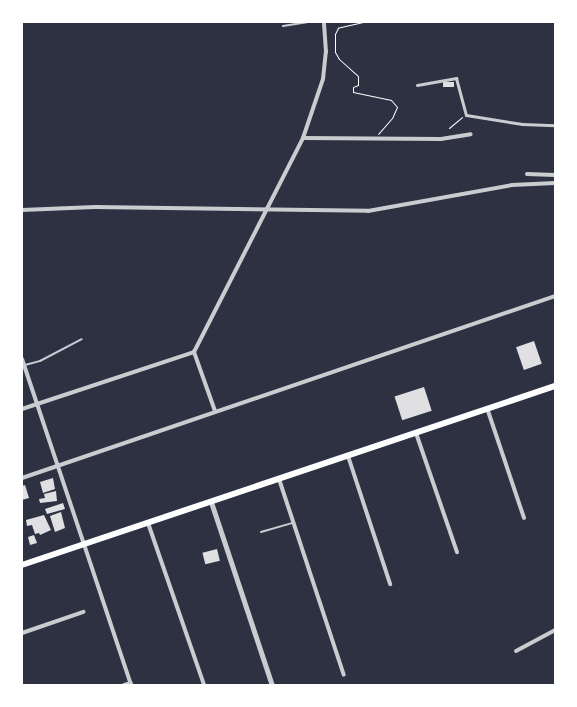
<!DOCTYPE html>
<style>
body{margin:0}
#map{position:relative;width:577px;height:707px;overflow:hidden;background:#2d3142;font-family:"Public Sans",sans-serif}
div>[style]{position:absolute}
.building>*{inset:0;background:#e0e0e3;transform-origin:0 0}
.path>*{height:1px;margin:-0.5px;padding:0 0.5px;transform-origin:0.5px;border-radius:0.5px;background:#fff}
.service>*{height:2px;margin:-1px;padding:0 1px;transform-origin:1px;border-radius:1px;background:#caccd0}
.pedestrian>*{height:3px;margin:-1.5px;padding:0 1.5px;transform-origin:1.5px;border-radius:1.5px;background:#caccd0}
.minor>*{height:4px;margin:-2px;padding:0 2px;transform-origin:2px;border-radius:2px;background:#caccd0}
.tertiary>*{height:5px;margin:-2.5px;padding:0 2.5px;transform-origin:2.5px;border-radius:2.5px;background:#caccd0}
.secondary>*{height:5.5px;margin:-2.75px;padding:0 2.75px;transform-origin:2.75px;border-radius:2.75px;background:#fff}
span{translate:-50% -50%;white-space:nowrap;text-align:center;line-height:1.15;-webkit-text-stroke:4px #fff;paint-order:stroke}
.frame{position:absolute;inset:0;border:23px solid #fff;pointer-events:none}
</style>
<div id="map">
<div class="building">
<div style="left:454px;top:82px;width:5px;height:11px;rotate:90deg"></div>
<div style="left:534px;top:341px;width:24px;height:19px;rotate:71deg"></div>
<div style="left:424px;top:387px;width:25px;height:31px;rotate:72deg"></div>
<div style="clip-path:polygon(53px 478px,55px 489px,43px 493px,40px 482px)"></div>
<div style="clip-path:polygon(25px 485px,29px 498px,22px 500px,22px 486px)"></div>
<div style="clip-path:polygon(56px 491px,57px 501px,40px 503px,39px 499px,45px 498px,44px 494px)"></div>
<div style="clip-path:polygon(63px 503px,65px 509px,47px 514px,45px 509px)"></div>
<div style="clip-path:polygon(61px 512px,65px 528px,55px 532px,50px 516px)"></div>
<div style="clip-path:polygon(44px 515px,51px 530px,40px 535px,39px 533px,35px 534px,32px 525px,27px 526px,26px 520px)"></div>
<div style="clip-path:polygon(34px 535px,37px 543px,30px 545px,28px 537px)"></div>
<div style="left:217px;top:549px;width:12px;height:15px;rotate:76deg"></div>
</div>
<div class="path">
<div style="left:363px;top:22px;width:26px;rotate:167deg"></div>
<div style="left:338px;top:28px;width:7px;rotate:117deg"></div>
<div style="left:335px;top:34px;width:18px;rotate:90deg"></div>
<div style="left:335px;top:52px;width:8px;rotate:60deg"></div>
<div style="left:339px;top:59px;width:25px;rotate:42deg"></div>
<div style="left:358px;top:76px;width:9px;rotate:90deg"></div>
<div style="left:358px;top:85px;width:5px;rotate:158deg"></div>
<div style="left:353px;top:87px;width:5px;rotate:90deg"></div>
<div style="left:353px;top:92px;width:39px;rotate:12deg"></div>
<div style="left:391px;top:100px;width:9px;rotate:49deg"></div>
<div style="left:397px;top:107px;width:12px;rotate:114deg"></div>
<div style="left:392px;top:118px;width:21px;rotate:131deg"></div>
<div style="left:449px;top:128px;width:17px;rotate:-40deg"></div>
</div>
<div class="service">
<div style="left:283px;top:26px;width:24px;rotate:-9deg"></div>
<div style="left:25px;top:365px;width:16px;rotate:-15deg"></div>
<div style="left:40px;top:361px;width:47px;rotate:-27.6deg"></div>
<div style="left:261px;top:532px;width:33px;rotate:-16deg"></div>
</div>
<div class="pedestrian">
<div style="left:417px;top:85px;width:40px;rotate:-10deg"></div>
<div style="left:456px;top:78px;width:38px;rotate:75deg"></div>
<div style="left:466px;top:115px;width:57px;rotate:9.1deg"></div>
<div style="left:522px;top:124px;width:33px;rotate:2deg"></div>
</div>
<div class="minor">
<div style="left:303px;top:138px;width:138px;rotate:0.4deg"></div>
<div style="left:441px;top:139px;width:30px;rotate:-9deg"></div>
<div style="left:527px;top:174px;width:28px;rotate:2deg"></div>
<div style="left:22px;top:210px;width:73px;rotate:-2.4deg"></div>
<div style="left:95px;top:207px;width:273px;rotate:0.8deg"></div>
<div style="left:368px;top:211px;width:146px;rotate:-10.2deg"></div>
<div style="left:512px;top:185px;width:43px;rotate:-2.7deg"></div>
<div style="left:22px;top:359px;width:344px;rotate:71.5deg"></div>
<div style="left:487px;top:408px;width:116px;rotate:71.4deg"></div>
<div style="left:22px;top:409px;width:181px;rotate:-18.3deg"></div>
<div style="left:215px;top:411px;width:63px;rotate:-109.6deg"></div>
<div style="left:194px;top:352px;width:240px;rotate:-63deg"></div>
<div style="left:303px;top:138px;width:62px;rotate:-71.3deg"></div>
<div style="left:323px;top:79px;width:27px;rotate:-84deg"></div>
<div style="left:326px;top:52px;width:30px;rotate:-94deg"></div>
<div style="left:416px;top:433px;width:126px;rotate:71deg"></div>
<div style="left:348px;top:456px;width:135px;rotate:71.8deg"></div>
<div style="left:22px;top:478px;width:563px;rotate:-18.85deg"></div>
<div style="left:279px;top:479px;width:206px;rotate:71.7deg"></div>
<div style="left:148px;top:523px;width:171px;rotate:70.9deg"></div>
<div style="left:22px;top:633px;width:65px;rotate:-19deg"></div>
<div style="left:516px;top:651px;width:44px;rotate:-28.3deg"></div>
<div style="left:124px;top:685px;width:7px;rotate:-16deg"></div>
</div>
<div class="tertiary">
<div style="left:211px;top:502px;width:193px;rotate:71.6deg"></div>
</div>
<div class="secondary">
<div style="left:22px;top:565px;width:562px;rotate:-18.56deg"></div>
</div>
<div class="frame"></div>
</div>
